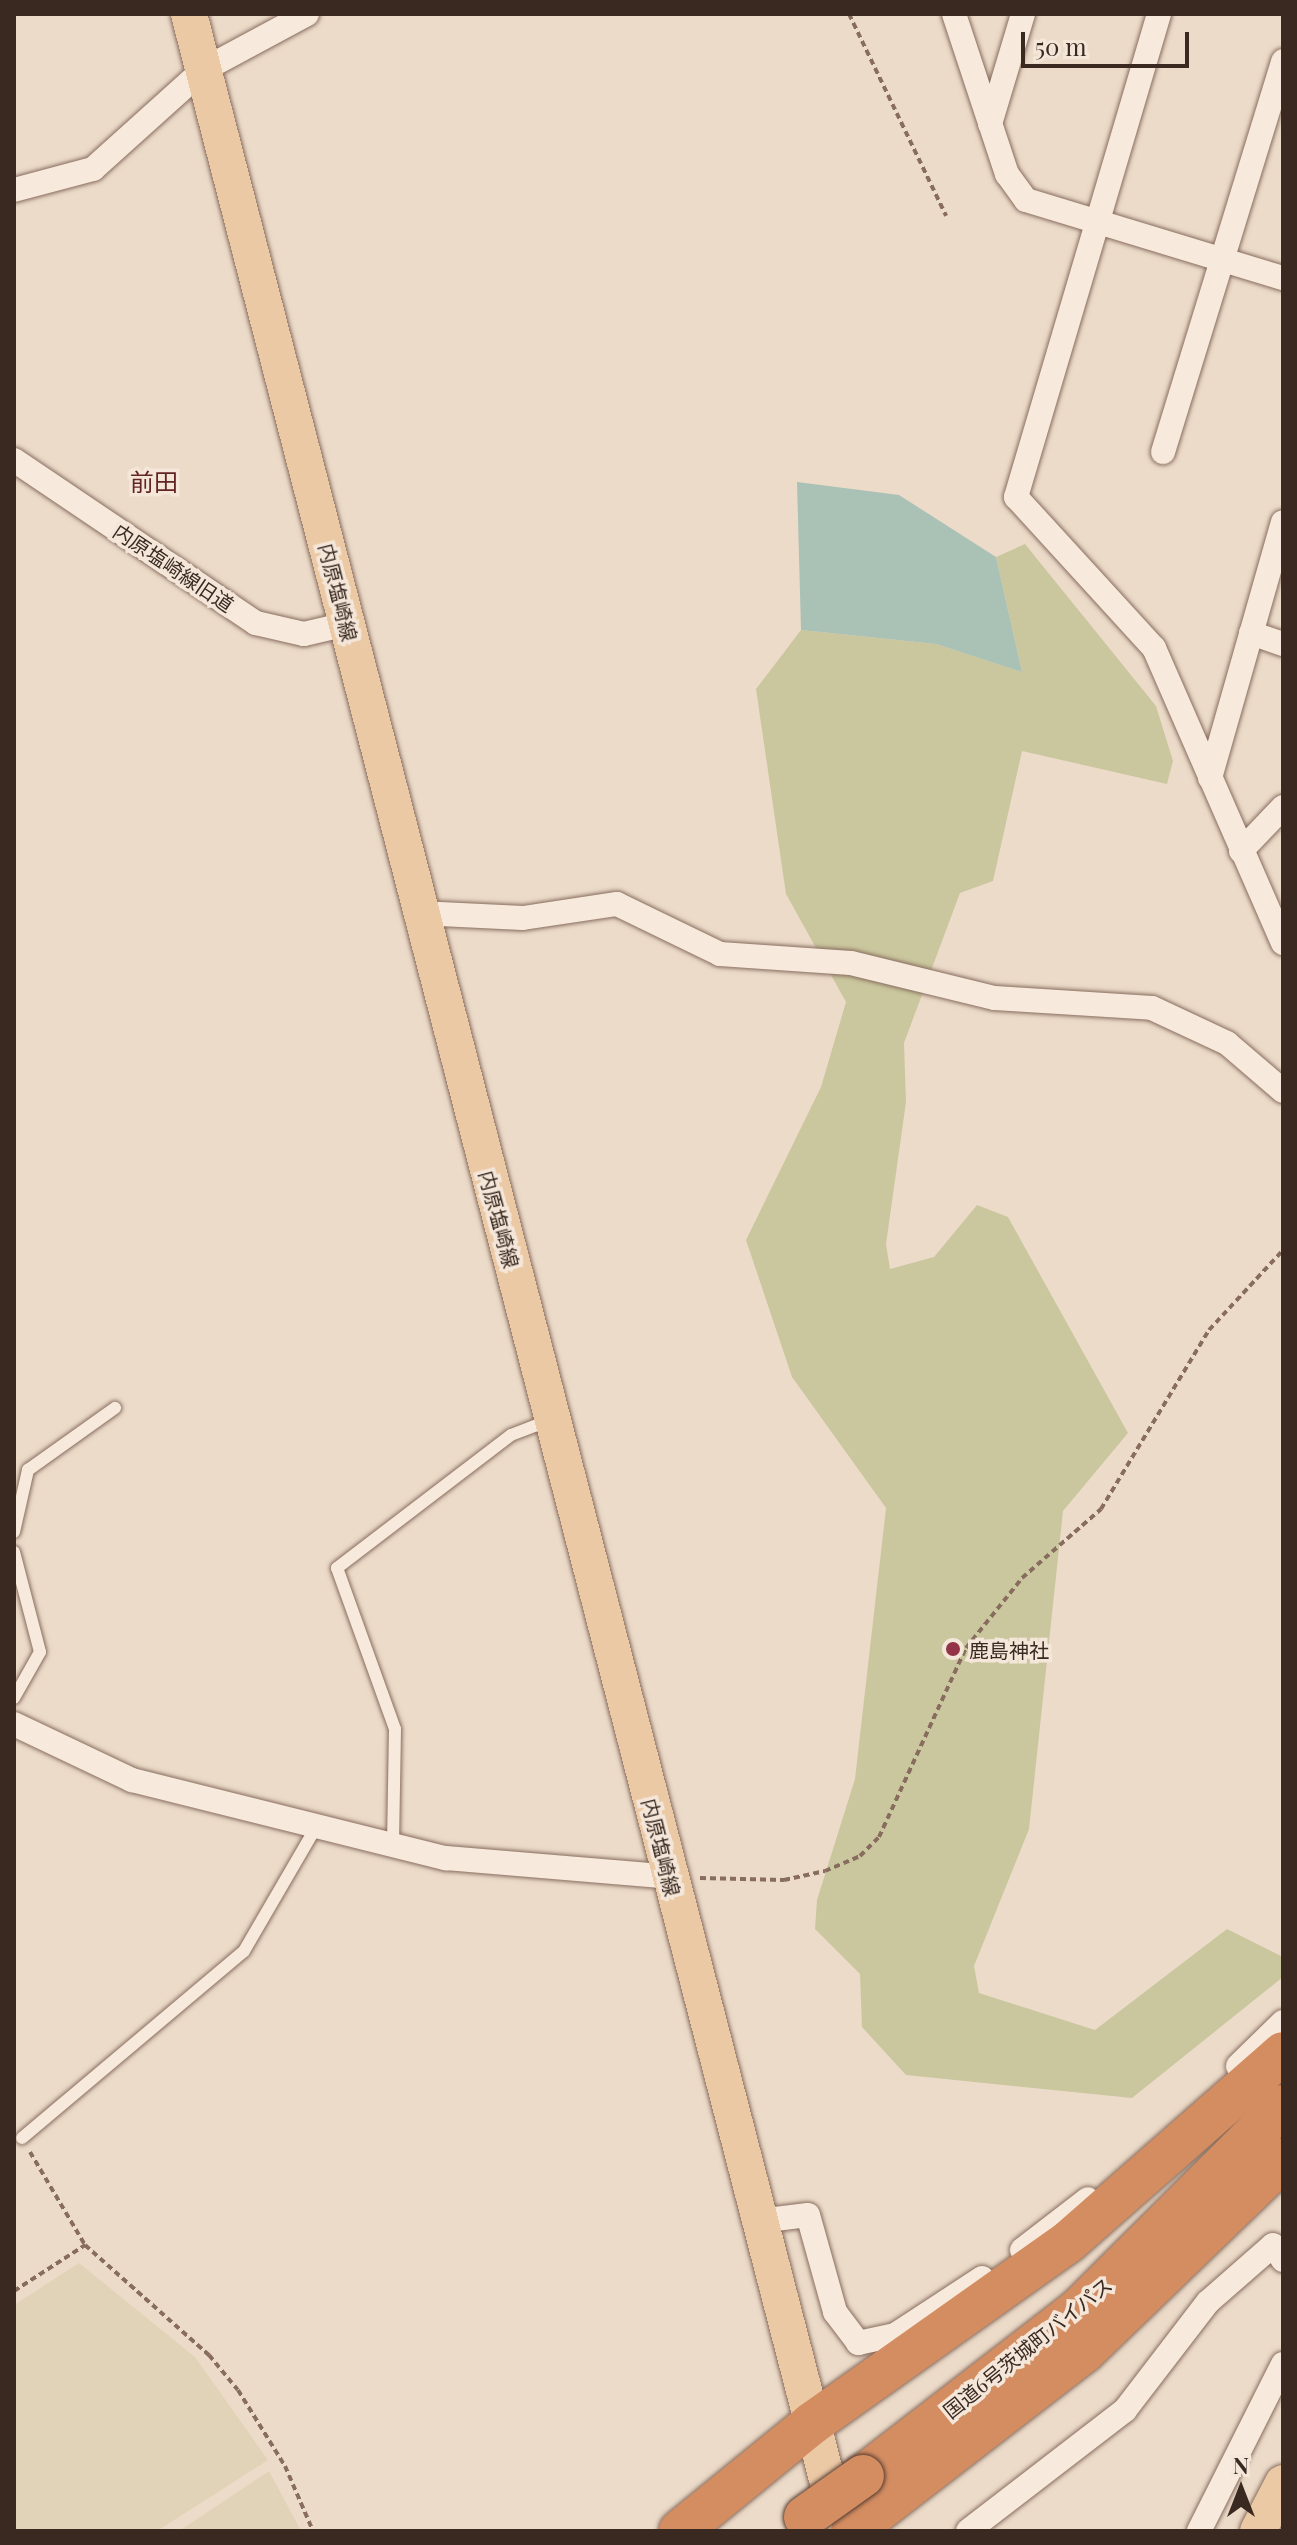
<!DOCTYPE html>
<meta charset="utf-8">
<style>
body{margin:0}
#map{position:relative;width:1297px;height:2545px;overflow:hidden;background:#ecdbc9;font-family:"Playfair Display","Noto Sans JP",serif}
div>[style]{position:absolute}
.farmland>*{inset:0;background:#e1d3b7}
.green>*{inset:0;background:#cac79e}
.water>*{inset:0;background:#aac1b6}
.path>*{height:4px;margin-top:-2px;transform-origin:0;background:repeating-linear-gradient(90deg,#886d5f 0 6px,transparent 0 10px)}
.roads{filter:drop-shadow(0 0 2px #886d5f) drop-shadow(0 0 2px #886d5f)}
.lane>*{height:12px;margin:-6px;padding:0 6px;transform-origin:6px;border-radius:6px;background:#f7eadc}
.street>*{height:24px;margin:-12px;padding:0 12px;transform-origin:12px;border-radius:12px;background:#f7eadc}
.primary>*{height:36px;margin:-18px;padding:0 18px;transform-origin:18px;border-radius:18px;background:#ecc9a5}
.highway>*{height:42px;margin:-21px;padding:0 21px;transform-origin:21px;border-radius:21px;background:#d48d61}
.bridges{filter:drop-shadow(0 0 2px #563d33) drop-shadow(0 0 2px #563d33)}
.highway-bridge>*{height:42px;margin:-21px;padding:0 21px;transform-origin:21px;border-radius:21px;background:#d48d61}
.dots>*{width:22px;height:22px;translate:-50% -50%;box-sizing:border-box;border:4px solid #f4e7d9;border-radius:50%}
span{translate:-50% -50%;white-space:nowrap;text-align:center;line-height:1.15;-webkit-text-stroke:7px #f4e7d9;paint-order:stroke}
.street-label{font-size:20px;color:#392921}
.poi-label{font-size:20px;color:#392921}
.left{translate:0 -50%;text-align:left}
.quarter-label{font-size:24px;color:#632524}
.frame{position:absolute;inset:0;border:16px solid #392921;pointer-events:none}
.north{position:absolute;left:1201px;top:2449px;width:80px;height:80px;-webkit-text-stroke:6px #f4e7d9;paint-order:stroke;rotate:0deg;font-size:22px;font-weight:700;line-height:32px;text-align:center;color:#392921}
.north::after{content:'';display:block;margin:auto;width:28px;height:36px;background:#392921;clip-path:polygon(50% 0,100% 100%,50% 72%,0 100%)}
.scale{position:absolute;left:1021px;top:32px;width:168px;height:36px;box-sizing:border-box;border:4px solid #392921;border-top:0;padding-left:10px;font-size:24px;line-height:28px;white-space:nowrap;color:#392921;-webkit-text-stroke:6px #f4e7d9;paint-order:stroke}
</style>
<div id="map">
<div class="farmland">
<div style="clip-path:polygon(79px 2263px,195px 2357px,268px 2460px,157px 2531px,14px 2531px,14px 2305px)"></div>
<div style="clip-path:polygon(269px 2471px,301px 2531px,179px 2531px)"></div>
</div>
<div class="green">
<div style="clip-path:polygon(1025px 544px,1156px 706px,1173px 761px,1167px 784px,1022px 751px,993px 881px,960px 893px,904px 1043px,906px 1102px,886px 1244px,890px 1269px,934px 1257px,977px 1205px,1008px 1217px,1128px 1433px,1063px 1511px,1029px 1829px,974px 1966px,979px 1993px,1095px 2030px,1227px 1929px,1283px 1957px,1283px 1977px,1132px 2098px,906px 2075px,862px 2027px,860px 1974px,815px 1929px,817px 1900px,855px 1779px,886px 1508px,792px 1377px,746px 1240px,821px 1087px,846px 1002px,786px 894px,756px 689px,801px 630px,936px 644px,1022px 672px,996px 557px)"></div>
</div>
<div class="water">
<div style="clip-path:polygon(797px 482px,899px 495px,996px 557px,1022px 672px,936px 644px,801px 630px)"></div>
</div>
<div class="path">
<div style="left:849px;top:14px;width:224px;rotate:64.3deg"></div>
<div style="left:700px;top:1878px;width:84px;rotate:1.4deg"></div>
<div style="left:784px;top:1880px;width:42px;rotate:-12.4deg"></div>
<div style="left:825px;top:1871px;width:38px;rotate:-23deg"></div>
<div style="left:860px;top:1856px;width:27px;rotate:-45deg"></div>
<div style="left:879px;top:1837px;width:208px;rotate:-65.3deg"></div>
<div style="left:966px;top:1648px;width:90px;rotate:-51.3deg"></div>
<div style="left:1022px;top:1578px;width:105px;rotate:-41.1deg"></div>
<div style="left:1101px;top:1509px;width:209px;rotate:-58.9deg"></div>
<div style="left:1209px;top:1330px;width:109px;rotate:-47.2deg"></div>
<div style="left:30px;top:2152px;width:108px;rotate:59.4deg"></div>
<div style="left:85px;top:2245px;width:166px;rotate:41.6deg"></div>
<div style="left:209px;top:2355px;width:45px;rotate:50.4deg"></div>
<div style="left:238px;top:2390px;width:89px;rotate:58.3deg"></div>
<div style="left:285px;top:2466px;width:71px;rotate:66.7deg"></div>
<div style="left:14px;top:2291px;width:85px;rotate:-32.9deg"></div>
</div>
<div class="roads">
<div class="lane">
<div style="left:14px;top:1532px;width:64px;rotate:-77.3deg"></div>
<div style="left:28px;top:1470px;width:107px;rotate:-35.5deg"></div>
<div style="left:14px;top:1552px;width:103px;rotate:75.4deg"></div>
<div style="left:40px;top:1652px;width:53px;rotate:119.5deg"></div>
<div style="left:393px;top:1844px;width:115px;rotate:-89deg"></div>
<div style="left:395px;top:1729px;width:171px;rotate:-109.8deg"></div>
<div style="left:337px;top:1568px;width:219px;rotate:-37.4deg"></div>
<div style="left:511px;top:1435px;width:40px;rotate:-21deg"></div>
<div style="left:22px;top:2138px;width:290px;rotate:-40.1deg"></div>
<div style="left:244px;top:1951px;width:147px;rotate:-59.8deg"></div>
</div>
<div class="street">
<div style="left:954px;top:14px;width:169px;rotate:71.7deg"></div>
<div style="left:1007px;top:174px;width:32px;rotate:54deg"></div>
<div style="left:1026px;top:200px;width:269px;rotate:16.9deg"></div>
<div style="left:1159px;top:14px;width:504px;rotate:106.49deg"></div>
<div style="left:1016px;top:497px;width:205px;rotate:47.6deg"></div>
<div style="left:1154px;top:648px;width:322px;rotate:66.4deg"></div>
<div style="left:990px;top:124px;width:115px;rotate:-73.3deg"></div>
<div style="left:14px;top:190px;width:82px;rotate:-14.9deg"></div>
<div style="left:93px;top:169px;width:148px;rotate:-42deg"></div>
<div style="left:203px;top:70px;width:118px;rotate:-28.3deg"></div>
<div style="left:1163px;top:452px;width:409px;rotate:-72.9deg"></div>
<div style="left:14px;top:460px;width:292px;rotate:34deg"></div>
<div style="left:256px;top:623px;width:49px;rotate:12.9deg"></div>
<div style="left:304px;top:634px;width:44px;rotate:-13.1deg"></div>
<div style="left:1251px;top:633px;width:34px;rotate:19deg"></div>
<div style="left:1210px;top:778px;width:266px;rotate:-74.1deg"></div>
<div style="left:1241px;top:851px;width:61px;rotate:-46.3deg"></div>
<div style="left:419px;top:913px;width:104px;rotate:2.8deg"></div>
<div style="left:523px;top:918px;width:95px;rotate:-8.5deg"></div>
<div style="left:617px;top:904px;width:114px;rotate:25.9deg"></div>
<div style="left:720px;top:954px;width:131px;rotate:3.9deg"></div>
<div style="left:851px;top:963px;width:148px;rotate:13.7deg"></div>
<div style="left:995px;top:998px;width:157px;rotate:3.6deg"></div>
<div style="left:1152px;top:1008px;width:83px;rotate:25deg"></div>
<div style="left:1227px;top:1043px;width:74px;rotate:40.6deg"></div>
<div style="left:14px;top:1724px;width:131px;rotate:25.4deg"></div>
<div style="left:132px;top:1780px;width:324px;rotate:14deg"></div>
<div style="left:446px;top:1858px;width:225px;rotate:4.8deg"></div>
<div style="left:1238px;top:2066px;width:63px;rotate:-44.4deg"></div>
<div style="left:759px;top:2221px;width:49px;rotate:-7deg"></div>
<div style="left:808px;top:2215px;width:101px;rotate:74.4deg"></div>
<div style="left:835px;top:2312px;width:39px;rotate:53deg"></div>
<div style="left:858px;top:2343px;width:38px;rotate:-12deg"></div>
<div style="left:895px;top:2335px;width:104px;rotate:-33.2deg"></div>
<div style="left:1022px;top:2250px;width:83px;rotate:-37.7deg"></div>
<div style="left:968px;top:2531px;width:198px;rotate:-37.6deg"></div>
<div style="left:1125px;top:2410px;width:136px;rotate:-52.5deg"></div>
<div style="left:1208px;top:2302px;width:86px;rotate:-41.2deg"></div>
<div style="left:1273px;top:2245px;width:18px;rotate:56deg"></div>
<div style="left:1199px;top:2531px;width:187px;rotate:-63.3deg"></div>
</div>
<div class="primary">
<div style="left:189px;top:14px;width:2591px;rotate:75.49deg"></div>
<div style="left:1258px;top:2531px;width:54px;rotate:-62.5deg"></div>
</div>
<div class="highway">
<div style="left:863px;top:2476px;width:272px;rotate:-37.7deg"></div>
<div style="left:1078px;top:2310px;width:289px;rotate:-44.9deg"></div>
<div style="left:680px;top:2531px;width:169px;rotate:-39.2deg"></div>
<div style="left:811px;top:2424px;width:315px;rotate:-35.3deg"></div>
<div style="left:1068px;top:2242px;width:286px;rotate:-41.3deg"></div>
<div style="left:852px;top:2531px;width:293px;rotate:-37.7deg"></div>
<div style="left:1084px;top:2352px;width:277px;rotate:-44deg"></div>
</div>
</div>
<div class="bridges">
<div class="highway-bridge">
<div style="left:805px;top:2517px;width:71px;rotate:-35.3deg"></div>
</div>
</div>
<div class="dots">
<div style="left:953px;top:1649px;background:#933345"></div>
</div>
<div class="street-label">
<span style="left:174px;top:567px;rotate:34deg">内原塩崎線旧道</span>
<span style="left:339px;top:592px;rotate:76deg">内原塩崎線</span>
<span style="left:500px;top:1219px;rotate:75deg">内原塩崎線</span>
<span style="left:662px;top:1847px;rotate:76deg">内原塩崎線</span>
<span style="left:1027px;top:2347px;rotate:-39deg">国道6号茨城町バイパス</span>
</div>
<div class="poi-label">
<span class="left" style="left:969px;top:1649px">鹿島神社</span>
</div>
<div class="quarter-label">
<span style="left:154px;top:482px">前田</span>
</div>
<div class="frame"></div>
<div class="north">N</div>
<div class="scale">50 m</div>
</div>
